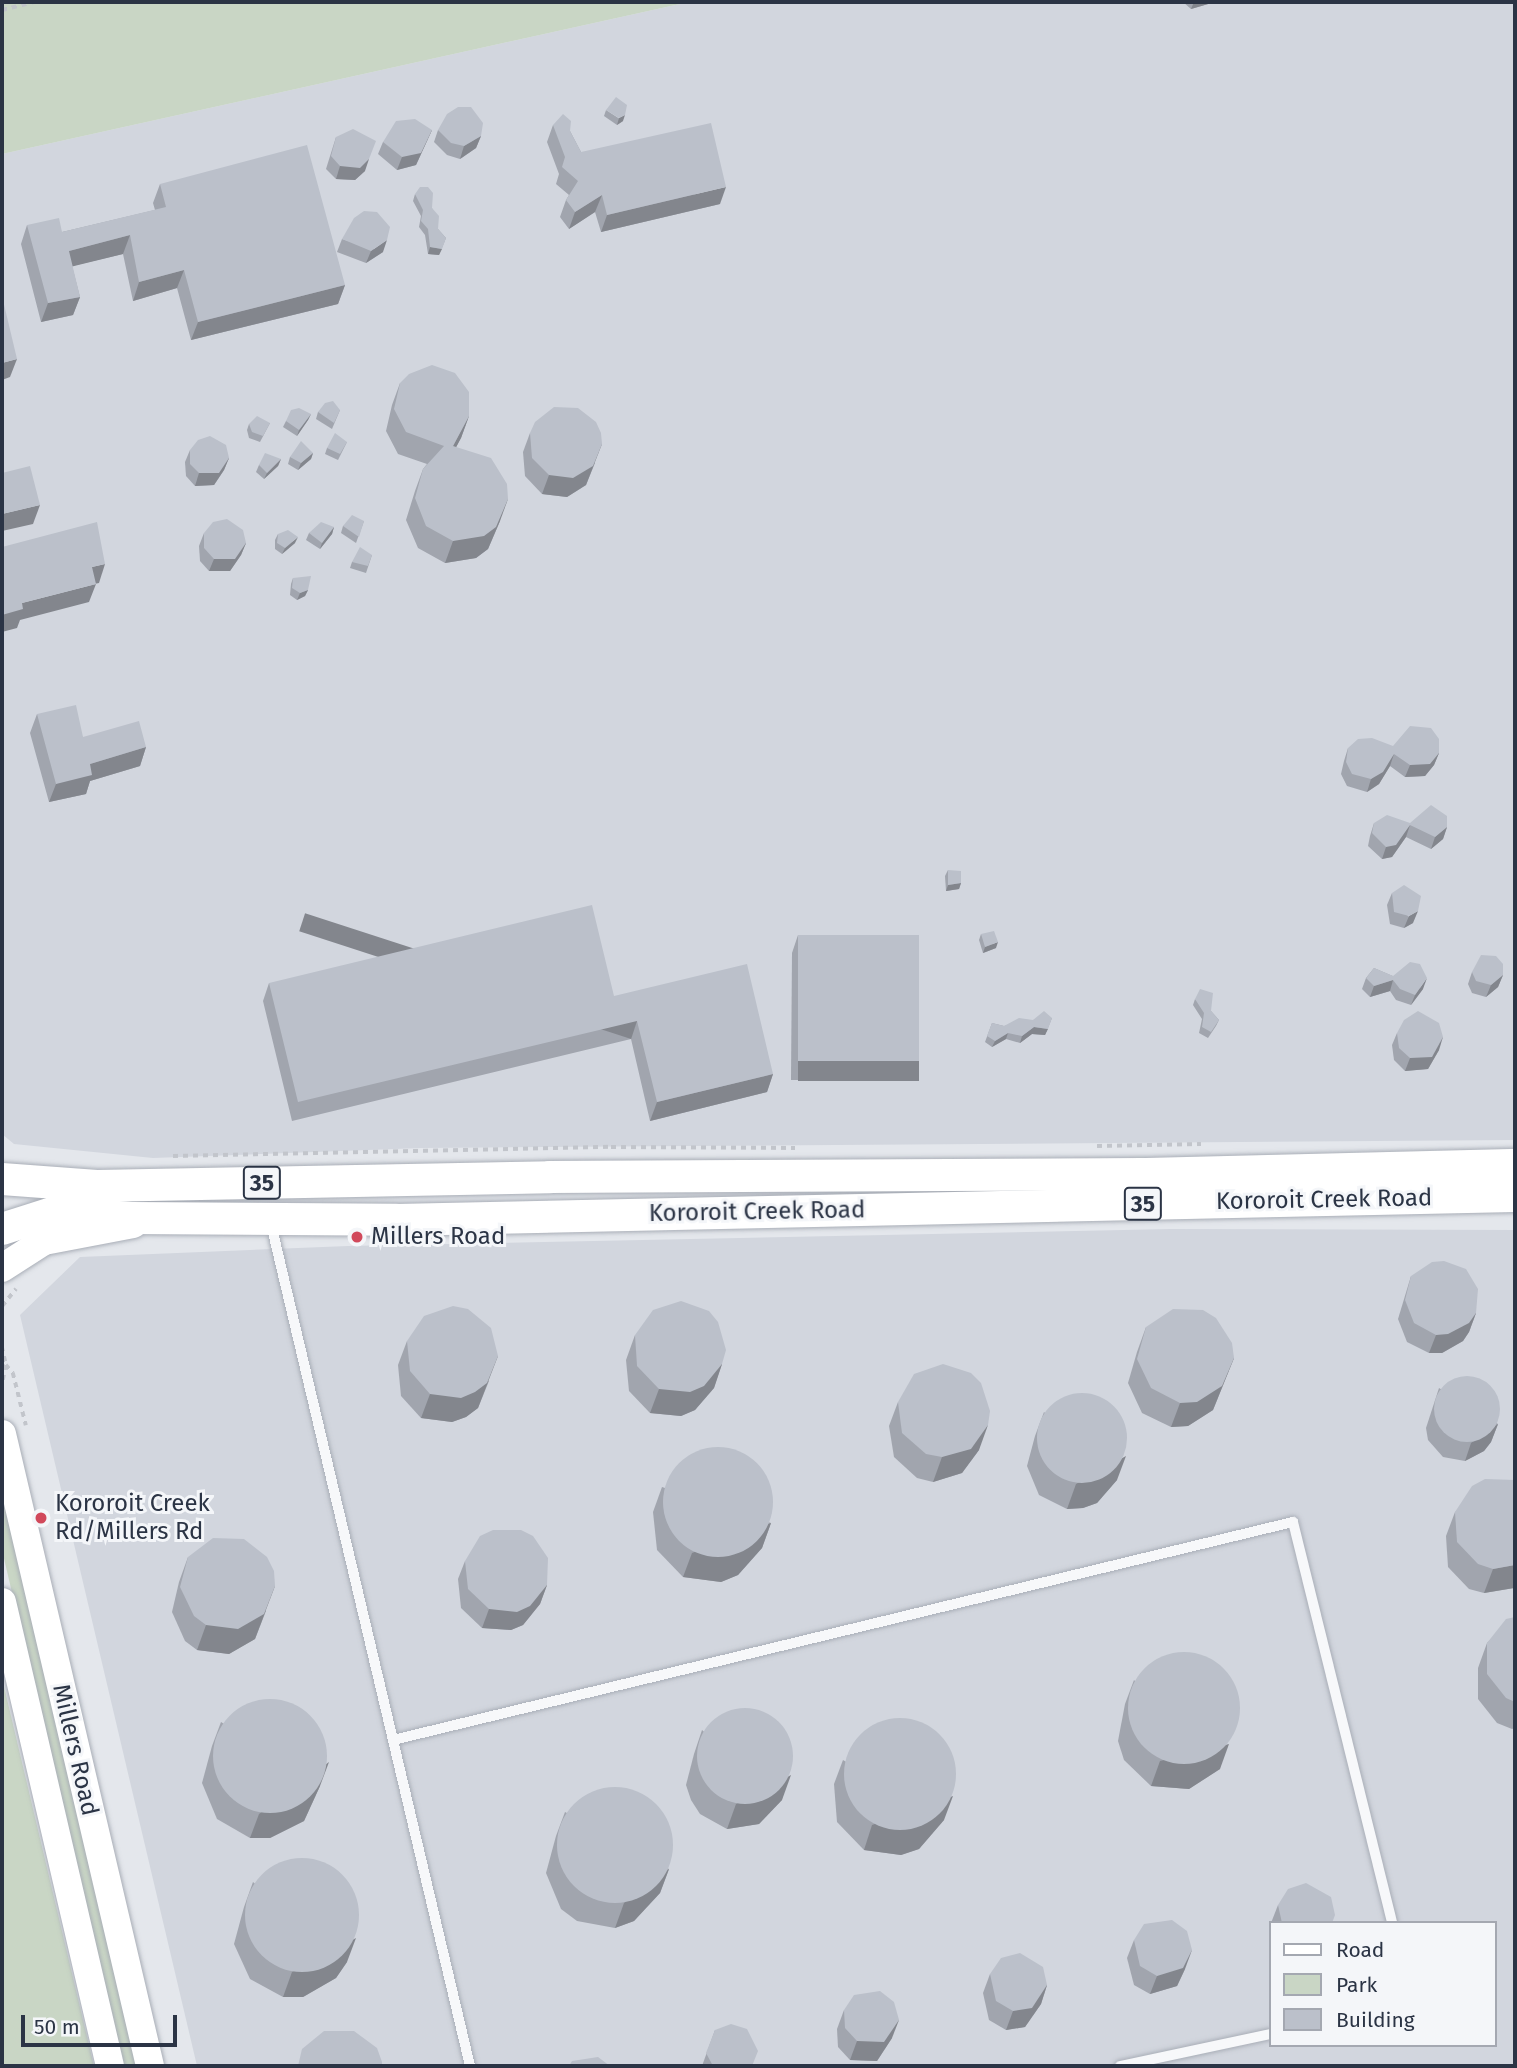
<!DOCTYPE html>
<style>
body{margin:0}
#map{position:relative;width:1517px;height:2068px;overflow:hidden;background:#e4e7ec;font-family:"Fira Sans",sans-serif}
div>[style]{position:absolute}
.built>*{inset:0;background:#d2d6de}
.green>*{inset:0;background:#c9d6c5}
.path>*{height:3.5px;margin-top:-1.75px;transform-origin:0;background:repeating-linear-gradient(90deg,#c2c5cb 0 5px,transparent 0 10px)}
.roads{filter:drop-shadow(0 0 2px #a9aeb7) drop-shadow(0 0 2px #a9aeb7)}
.service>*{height:10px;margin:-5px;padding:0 5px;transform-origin:5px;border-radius:5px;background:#f7f8fa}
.secondary>*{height:28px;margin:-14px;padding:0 14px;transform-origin:14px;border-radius:14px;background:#fff}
.primary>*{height:32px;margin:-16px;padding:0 16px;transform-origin:16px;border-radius:16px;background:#fff}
.wall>*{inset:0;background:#a1a5ae}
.shaded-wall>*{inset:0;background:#83868d;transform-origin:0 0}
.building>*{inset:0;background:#bbc0ca;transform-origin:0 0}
.round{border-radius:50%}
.dots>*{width:19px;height:19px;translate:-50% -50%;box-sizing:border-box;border:4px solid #f4f6f9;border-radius:50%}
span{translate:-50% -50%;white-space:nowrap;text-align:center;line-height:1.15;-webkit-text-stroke:6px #f4f6f9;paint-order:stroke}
.shield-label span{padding:2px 5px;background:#f4f6f9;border:2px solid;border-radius:5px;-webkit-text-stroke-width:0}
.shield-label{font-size:23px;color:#2b3445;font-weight:700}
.street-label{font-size:24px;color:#2b3445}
.poi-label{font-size:24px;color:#2b3445}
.left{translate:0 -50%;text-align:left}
.frame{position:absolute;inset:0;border:4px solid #2b3445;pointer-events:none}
.legend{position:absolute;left:1269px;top:1921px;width:228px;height:126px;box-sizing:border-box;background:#f4f6f9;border:2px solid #a4a8b1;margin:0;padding:9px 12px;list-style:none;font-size:21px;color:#2b3445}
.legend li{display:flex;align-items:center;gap:14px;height:35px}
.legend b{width:35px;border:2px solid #a4a8b1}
.scale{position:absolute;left:21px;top:2015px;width:156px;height:32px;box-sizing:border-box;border:4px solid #2b3445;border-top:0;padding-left:9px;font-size:21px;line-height:24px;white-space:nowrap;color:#2b3445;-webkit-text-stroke:5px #f4f6f9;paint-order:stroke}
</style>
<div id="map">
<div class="built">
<div style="clip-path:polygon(689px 2px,1515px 2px,1515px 1140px,421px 1148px,153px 1158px,14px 1144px,2px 1134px,2px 154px)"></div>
<div style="clip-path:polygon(evenodd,1171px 1229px,1515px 1230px,1515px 2066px,197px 2066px,20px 1315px,80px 1257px,348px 1246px,1171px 1229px,1270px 1923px,1494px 1923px,1494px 2045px,1270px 2045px,1270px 1923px)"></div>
</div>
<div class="green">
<div style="clip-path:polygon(2px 2px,689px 2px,2px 154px)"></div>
<div style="clip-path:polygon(2px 1490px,138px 2066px,123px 2066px,2px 1550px)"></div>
<div style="clip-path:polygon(2px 1678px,94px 2066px,2px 2066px)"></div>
</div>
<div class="path">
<div style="left:2px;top:10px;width:33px;rotate:-14deg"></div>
<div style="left:1097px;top:1146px;width:104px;rotate:-1.1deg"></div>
<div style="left:173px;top:1156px;width:438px;rotate:-1.2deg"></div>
<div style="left:611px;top:1147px;width:184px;rotate:0.3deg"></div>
<div style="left:2px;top:1306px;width:22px;rotate:-51deg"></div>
<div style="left:2px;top:1347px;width:18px;rotate:77deg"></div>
<div style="left:6px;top:1365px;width:21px;rotate:101deg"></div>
<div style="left:6px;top:1365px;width:11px;rotate:49deg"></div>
<div style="left:13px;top:1373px;width:54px;rotate:76deg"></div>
</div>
<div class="roads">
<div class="service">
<div style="left:271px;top:1224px;width:865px;rotate:76.7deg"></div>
<div style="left:393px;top:1740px;width:926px;rotate:-13.62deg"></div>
<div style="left:1293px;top:1522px;width:413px;rotate:76.1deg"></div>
<div style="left:1120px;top:2066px;width:153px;rotate:-12deg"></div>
</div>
<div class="secondary">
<div style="left:2px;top:1268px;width:50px;rotate:-32.7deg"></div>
<div style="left:44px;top:1241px;width:91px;rotate:-10.8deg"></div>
<div style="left:2px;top:1434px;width:649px;rotate:76.82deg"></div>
<div style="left:2px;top:1602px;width:476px;rotate:76.9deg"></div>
</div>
<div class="primary">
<div style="left:2px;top:1179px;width:95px;rotate:4.2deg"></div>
<div style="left:97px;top:1186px;width:453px;rotate:-1.1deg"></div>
<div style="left:550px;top:1177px;width:592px;rotate:-0.29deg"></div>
<div style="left:1142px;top:1174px;width:373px;rotate:-1.4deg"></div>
<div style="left:2px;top:1229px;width:56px;rotate:-17.8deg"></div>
<div style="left:55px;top:1212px;width:76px;rotate:4.5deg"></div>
<div style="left:131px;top:1218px;width:265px;rotate:0.4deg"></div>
<div style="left:396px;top:1220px;width:1119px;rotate:-1.23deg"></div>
</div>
</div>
<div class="wall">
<div style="clip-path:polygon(1183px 2px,1215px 2px,1191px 9px)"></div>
<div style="clip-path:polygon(606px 110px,623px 121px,617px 125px,604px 116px)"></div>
<div style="clip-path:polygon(553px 125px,570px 131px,581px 152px,720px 204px,601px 232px,595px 212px,569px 229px,560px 217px,566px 200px,569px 195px,556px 184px,559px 174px,547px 142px)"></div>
<div style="clip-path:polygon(432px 130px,416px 165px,397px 170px,378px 154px,383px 142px)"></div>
<div style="clip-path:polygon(438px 130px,481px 136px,476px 148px,460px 159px,447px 155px,434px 142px)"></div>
<div style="clip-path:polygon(336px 137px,365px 171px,355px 180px,336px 179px,326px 169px)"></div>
<div style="clip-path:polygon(160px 184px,345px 285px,338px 304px,191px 340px,177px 288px,133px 301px,123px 254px,72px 266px,80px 297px,73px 315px,41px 322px,21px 244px,27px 225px,62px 232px,155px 210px,153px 203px)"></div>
<div style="clip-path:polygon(415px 194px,432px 208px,438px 229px,446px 238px,439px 255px,428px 254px,425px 235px,419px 227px,421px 216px,413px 201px)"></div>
<div style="clip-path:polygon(342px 239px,383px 252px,366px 263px,337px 252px)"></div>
<div style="clip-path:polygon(400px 383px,469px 416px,461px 438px,456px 447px,500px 521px,488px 549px,476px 558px,445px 563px,418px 548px,406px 520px,415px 491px,423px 469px,427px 464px,398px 454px,386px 431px,392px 405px)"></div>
<div style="clip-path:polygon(340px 410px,332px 429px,316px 419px,318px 412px)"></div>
<div style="clip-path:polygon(311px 414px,308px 420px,297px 436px,283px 427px,286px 421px)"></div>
<div style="clip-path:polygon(270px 423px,260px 442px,249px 438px,247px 430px,249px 424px)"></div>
<div style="clip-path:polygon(530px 433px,595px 463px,586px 485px,567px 497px,542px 494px,525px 476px,523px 452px)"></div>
<div style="clip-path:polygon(347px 442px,338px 460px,325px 454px,327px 448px)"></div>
<div style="clip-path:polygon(190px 450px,229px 458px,224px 470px,214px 485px,195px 486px,186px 476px,185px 462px)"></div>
<div style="clip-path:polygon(313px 453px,311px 459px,298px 470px,288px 464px,290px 457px)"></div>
<div style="clip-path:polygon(281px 459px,278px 466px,264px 479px,256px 472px,259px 465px)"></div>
<div style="clip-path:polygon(364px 521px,356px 543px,341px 533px,343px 526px)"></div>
<div style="clip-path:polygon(334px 527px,332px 534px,320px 549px,306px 540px,309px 533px)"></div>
<div style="clip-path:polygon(204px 533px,246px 543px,241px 555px,230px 571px,209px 571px,200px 561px,199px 546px)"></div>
<div style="clip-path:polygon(278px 534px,295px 543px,282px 554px,275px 549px,275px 540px)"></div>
<div style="clip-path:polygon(372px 555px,366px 573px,350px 568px,352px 562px)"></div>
<div style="clip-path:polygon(293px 578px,308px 590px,305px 596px,297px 600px,290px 595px,291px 584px)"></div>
<div style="clip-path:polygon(37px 714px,83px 737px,146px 747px,140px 766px,90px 781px,86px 794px,49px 802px,30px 733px)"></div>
<div style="clip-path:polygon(1393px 746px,1439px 753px,1434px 765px,1425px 776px,1405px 777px,1390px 766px,1379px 784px,1367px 792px,1347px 786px,1341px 774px,1344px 761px,1348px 748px)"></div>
<div style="clip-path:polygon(1374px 823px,1447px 827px,1443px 839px,1431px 849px,1406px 837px,1392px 857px,1382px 859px,1368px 846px,1370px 836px)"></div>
<div style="clip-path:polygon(948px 870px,961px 883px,959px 889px,946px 891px,945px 876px)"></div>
<div style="clip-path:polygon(1392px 893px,1413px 923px,1404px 928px,1390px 924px,1387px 905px)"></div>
<div style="clip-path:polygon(981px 934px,996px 948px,983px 953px,979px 940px)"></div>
<div style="clip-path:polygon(798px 935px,919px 1061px,912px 1080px,791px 1080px,792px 953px)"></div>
<div style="clip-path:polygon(1374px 968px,1423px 989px,1411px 1005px,1396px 1000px,1390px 991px,1370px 997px,1362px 989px,1366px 978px)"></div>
<div style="clip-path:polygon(1472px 972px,1503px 975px,1498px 987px,1486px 997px,1472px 993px,1468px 984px)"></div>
<div style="clip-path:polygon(269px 983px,614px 996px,773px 1074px,767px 1092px,650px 1121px,631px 1039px,292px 1121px,263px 1001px)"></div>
<div style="clip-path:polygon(1195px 999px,1211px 1011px,1219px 1020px,1216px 1026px,1208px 1038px,1199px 1033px,1202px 1019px,1193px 1005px)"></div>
<div style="clip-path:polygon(1052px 1018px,1045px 1035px,1032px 1034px,1020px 1043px,1006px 1039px,992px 1047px,985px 1042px,992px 1023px,1004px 1026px,1033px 1020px)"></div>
<div style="clip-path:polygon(1397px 1033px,1439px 1050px,1428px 1069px,1405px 1071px,1394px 1060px,1392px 1045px)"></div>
<div style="clip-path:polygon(1411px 1276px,1476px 1313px,1469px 1332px,1463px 1341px,1442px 1353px,1429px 1353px,1407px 1342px,1398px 1319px)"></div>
<div style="clip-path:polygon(1146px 1327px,1234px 1358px,1213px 1410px,1188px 1426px,1171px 1427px,1142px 1413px,1128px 1383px,1137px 1352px)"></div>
<div style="clip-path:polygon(635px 1335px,722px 1364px,714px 1388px,695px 1410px,681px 1416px,650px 1413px,629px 1391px,626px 1360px)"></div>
<div style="clip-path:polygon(407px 1341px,489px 1381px,478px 1408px,466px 1417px,452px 1422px,421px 1418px,401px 1396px,398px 1365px)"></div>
<div style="clip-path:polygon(1439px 1388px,1498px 1424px,1491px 1442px,1484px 1451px,1465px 1461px,1443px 1457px,1428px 1440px,1426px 1428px)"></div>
<div style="clip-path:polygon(898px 1402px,979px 1450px,962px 1473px,933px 1482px,917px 1478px,894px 1457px,889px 1426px)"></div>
<div style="clip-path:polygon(1044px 1412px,1117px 1480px,1097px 1503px,1083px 1508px,1067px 1509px,1039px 1495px,1027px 1466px,1035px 1436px)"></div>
<div style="clip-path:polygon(1515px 1480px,1515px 1586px,1514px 1588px,1484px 1593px,1469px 1589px,1448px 1567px,1446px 1536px,1455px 1512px)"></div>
<div style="clip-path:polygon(662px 1487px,771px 1523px,762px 1548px,738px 1575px,721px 1582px,683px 1577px,657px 1550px,653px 1512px)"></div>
<div style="clip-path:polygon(188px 1557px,266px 1611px,255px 1639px,229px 1654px,197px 1650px,185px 1641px,172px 1612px,179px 1582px)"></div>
<div style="clip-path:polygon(465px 1561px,547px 1585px,540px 1604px,523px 1625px,511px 1630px,482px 1628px,461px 1608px,458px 1579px)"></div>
<div style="clip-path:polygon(1515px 1617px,1515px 1728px,1512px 1729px,1497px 1723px,1478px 1699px,1478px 1668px,1487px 1643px)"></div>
<div style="clip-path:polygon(1134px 1680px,1220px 1769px,1189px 1789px,1151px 1786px,1124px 1760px,1118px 1741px,1125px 1704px)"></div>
<div style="clip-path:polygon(221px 1722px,320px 1786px,304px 1821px,270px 1838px,250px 1838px,217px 1819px,202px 1783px,212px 1746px)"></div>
<div style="clip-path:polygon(702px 1730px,782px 1800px,759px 1824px,727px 1829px,700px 1814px,691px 1800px,686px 1785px,694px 1754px)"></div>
<div style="clip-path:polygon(843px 1760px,944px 1820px,919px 1849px,901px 1855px,864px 1850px,837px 1822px,834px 1784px)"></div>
<div style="clip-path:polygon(565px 1812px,669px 1869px,660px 1893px,634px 1921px,615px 1928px,577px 1921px,561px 1909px,546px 1873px,556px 1836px)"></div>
<div style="clip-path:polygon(253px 1882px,347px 1962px,336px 1978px,303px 1997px,283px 1997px,250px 1979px,234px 1944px,244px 1907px)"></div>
<div style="clip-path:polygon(1278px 1905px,1333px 1923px,1271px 1923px)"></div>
<div style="clip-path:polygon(1134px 1940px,1185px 1969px,1177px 1986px,1150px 1994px,1134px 1985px,1127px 1958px)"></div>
<div style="clip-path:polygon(990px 1974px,1047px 1985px,1041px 2004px,1025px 2027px,1006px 2030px,989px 2020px,983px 1993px)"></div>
<div style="clip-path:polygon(844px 2010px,892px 2038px,877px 2061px,850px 2060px,838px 2047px,837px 2029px)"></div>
<div style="clip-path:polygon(715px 2030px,752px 2066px,702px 2066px)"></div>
</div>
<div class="shaded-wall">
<div style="clip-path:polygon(1194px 2px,1215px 2px,1191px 9px)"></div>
<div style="clip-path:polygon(625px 115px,623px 121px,617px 125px,619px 118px)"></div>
<div style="clip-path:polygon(432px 130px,416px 165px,397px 170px,402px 157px)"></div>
<div style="clip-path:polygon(481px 136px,476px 148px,460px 159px,464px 146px)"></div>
<div style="clip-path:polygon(369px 159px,365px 171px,355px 180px,336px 179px,340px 166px)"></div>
<div style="clip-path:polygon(726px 187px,720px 204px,601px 232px,607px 215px)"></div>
<div style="clip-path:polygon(602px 195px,595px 212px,569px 229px,575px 212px)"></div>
<div style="clip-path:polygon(130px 235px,123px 254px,62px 269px,69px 251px)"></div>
<div style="clip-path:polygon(387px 240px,383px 252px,366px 263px,371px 251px)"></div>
<div style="clip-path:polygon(430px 247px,442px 249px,439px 255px,428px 254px)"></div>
<div style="clip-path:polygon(184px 270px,177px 288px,133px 301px,139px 282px)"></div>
<div style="clip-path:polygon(345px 285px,338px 304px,191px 340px,198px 322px)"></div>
<div style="clip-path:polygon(80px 297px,73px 315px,41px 322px,48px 303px)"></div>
<div style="clip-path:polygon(17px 359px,10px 377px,2px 380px,2px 363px)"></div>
<div style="clip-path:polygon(311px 414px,308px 420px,297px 436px,299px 430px)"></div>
<div style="clip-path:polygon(469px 416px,461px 438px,445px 468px,453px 446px)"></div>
<div style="clip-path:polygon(602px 444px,586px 485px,567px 497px,542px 494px,549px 475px)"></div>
<div style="clip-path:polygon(313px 453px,311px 459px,298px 470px,301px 463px)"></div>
<div style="clip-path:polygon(229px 458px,224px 470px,214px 485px,195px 486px,199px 473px)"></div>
<div style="clip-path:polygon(281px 459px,278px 466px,264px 479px,267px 473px)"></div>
<div style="clip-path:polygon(508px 499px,500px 521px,488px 549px,476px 558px,445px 563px,453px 541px)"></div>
<div style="clip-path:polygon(40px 505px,33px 524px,2px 531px,2px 514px)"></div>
<div style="clip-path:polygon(334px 527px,332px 534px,320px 549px,322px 543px)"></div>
<div style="clip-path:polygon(298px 537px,295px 543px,282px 554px,285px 548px)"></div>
<div style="clip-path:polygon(246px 543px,241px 555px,230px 571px,209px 571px,214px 559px)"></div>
<div style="clip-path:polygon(105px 564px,99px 583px,85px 586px,92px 567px)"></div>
<div style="clip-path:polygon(96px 584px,89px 602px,20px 620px,17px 628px,2px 632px,2px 615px,22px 603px)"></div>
<div style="clip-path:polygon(308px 590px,305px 596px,297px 600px,300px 593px)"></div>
<div style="clip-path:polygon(146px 747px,140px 766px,90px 781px,86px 794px,49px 802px,56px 784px,90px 764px)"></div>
<div style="clip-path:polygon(1439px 753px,1434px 765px,1425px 776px,1405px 777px,1410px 765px)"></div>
<div style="clip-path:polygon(1394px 754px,1390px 766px,1379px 784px,1367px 792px,1371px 779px)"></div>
<div style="clip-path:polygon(1410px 825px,1406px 837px,1392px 857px,1382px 859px,1386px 847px)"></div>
<div style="clip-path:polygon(1447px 827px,1443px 839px,1431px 849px,1435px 837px)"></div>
<div style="clip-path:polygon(961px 883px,959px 889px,946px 891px,948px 885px)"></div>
<div style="clip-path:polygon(1418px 911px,1413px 923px,1404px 928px,1409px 916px)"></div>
<div style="clip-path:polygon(998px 942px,996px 948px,983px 953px,985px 947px)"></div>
<div style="clip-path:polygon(1503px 975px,1498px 987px,1486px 997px,1491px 985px)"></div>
<div style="clip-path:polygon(1427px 978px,1423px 989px,1411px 1005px,1415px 995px)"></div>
<div style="clip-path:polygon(1393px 980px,1390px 991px,1370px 997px,1374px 986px)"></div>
<div style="left:637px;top:1021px;width:19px;height:349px;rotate:108deg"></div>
<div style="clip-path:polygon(1034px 1027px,1048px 1029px,1045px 1035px,1032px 1034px,1020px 1043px,1022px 1036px)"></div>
<div style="clip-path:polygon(1008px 1033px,1006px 1039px,992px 1047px,995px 1041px)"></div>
<div style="clip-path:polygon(1443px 1037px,1439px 1050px,1428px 1069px,1405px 1071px,1410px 1058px)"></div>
<div style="left:798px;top:1061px;width:121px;height:20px"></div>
<div style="clip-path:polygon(773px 1074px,767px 1092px,650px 1121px,657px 1102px)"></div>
<div style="clip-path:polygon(1476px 1313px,1469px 1332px,1463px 1341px,1442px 1353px,1429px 1353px,1436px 1335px)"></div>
<div style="clip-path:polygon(498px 1356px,478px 1408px,466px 1417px,452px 1422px,421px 1418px,430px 1394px)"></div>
<div style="clip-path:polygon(1234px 1358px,1213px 1410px,1188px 1426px,1171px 1427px,1180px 1403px)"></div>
<div style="clip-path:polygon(722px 1364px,714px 1388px,695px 1410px,681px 1416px,650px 1413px,659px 1389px)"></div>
<div style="clip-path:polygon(1498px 1424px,1491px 1442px,1484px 1451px,1465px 1461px,1471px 1443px)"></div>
<div style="clip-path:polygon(988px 1425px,979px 1450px,962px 1473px,933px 1482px,942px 1457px)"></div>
<div style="clip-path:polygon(1126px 1456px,1117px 1480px,1097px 1503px,1083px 1508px,1067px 1509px,1076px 1484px)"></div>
<div style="clip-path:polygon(771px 1523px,762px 1548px,738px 1575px,721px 1582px,683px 1577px,692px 1553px)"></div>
<div style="clip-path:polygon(1515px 1565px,1515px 1586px,1514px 1588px,1484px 1593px,1493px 1569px)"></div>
<div style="clip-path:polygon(547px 1585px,540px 1604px,523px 1625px,511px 1630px,482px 1628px,489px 1609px)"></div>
<div style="clip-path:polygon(275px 1586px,255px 1639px,229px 1654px,197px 1650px,206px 1625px)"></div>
<div style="clip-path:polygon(1229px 1744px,1220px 1769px,1189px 1789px,1151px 1786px,1160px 1761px)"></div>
<div style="clip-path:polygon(329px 1762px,320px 1786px,304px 1821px,270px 1838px,250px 1838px,259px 1814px)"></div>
<div style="clip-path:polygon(791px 1775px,782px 1800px,759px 1824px,727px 1829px,736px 1804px)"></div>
<div style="clip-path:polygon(953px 1796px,944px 1820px,919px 1849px,901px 1855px,864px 1850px,872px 1825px)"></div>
<div style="clip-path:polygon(669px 1869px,660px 1893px,634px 1921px,615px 1928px,624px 1903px)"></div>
<div style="clip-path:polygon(356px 1938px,347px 1962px,336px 1978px,303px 1997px,283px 1997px,292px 1972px)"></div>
<div style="clip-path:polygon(1192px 1950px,1185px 1969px,1177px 1986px,1150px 1994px,1157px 1976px)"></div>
<div style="clip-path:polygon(1047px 1985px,1041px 2004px,1025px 2027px,1006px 2030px,1013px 2011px)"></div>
<div style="clip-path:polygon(899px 2020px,892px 2038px,877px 2061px,850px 2060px,857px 2041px)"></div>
</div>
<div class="building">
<div style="clip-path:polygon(616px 97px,627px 105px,625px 115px,619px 118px,606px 110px)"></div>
<div style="clip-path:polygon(458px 107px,471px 107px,483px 123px,481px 136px,464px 146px,451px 143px,438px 130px,447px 114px)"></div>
<div style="clip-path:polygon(563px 114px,571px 121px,570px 131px,581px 152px,711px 123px,726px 187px,607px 215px,602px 195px,575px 212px,566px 200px,578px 181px,562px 167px,565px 157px,553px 125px)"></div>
<div style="clip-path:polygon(415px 119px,432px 130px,421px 153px,402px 157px,383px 142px,396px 121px)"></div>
<div style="clip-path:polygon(353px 129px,376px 141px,369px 159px,360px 168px,340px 166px,331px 156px,336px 137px)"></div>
<div style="clip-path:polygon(307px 145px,345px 285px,198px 322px,184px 270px,139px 282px,130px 235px,69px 251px,80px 297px,48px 303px,27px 225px,59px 218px,62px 232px,166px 207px,160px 184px)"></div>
<div style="clip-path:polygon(420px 187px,428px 187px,433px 193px,432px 208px,439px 216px,438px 229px,446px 238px,442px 249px,430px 247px,428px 229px,421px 221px,423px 210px,415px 194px)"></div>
<div style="clip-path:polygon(364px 211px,377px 212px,390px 227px,387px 240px,371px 251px,342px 239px,354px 218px)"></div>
<div style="clip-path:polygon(2px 296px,17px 359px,2px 363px)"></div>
<div style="clip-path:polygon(432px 365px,455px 373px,469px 392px,469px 416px,453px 446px,491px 458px,507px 484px,508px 499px,496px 527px,484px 536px,453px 541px,426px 526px,415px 498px,423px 469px,444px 446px,406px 432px,394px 409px,400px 383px,409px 374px)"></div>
<div style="clip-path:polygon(333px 401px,340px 410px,334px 423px,318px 412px,325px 403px)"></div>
<div style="clip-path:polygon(554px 407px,578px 408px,596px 422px,601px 433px,602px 444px,593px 466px,573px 478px,549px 475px,532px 458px,530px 433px,535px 422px)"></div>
<div style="clip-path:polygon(299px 408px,311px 414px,299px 430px,286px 421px,291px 410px)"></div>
<div style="clip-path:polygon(257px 416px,270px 423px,263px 436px,252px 432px,249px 424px)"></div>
<div style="clip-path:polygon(335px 433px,347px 442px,340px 454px,327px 448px)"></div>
<div style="clip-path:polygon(210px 436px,226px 445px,229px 458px,219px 473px,199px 473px,190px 464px,190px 450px,198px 440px)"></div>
<div style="clip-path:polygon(301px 441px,313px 453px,301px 463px,290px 457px)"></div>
<div style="clip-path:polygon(265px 453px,281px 459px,267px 473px,259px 465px)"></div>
<div style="clip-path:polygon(30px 466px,40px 505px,2px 514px,2px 473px)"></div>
<div style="clip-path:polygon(352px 515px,364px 521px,359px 537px,343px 526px)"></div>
<div style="clip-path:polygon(227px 519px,243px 530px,246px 543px,235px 559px,214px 559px,204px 548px,204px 533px,213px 522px)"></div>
<div style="clip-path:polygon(97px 522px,105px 564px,92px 567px,96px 584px,22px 603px,23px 609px,2px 615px,2px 547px)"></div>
<div style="clip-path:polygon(321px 522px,334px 527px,322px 543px,309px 533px)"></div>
<div style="clip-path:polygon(288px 530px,298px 537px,285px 548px,277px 543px,278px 534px)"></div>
<div style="clip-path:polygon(360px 547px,372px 555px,368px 566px,352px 562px)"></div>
<div style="clip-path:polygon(311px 576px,308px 590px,300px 593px,292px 588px,293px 578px)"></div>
<div style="clip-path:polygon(76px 705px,83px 737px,139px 721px,146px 747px,90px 764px,92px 775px,56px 784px,37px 714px)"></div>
<div style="clip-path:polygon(1410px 726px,1431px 728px,1439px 739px,1439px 753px,1430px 764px,1410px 765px,1394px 754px,1383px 772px,1371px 779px,1352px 774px,1346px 762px,1348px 748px,1358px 739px,1372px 738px,1393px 746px)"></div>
<div style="clip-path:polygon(1431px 805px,1447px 816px,1447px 827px,1435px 837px,1410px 825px,1396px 845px,1386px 847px,1372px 833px,1374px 823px,1387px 815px,1410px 823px)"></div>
<div style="clip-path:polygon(948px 870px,961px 871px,961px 883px,948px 885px)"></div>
<div style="clip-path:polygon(1404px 885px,1421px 896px,1418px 911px,1409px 916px,1394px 912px,1392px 893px)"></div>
<div style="clip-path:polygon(592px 905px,614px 996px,747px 964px,773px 1074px,657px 1102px,637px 1021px,298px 1102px,269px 983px)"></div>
<div style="clip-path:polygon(994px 931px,998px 942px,985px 947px,981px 934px)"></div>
<div style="left:798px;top:935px;width:121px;height:126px"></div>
<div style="clip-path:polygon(1481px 955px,1496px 956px,1503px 964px,1503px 975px,1491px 985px,1476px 981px,1472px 972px)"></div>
<div style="clip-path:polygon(1410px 962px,1420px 964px,1427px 978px,1415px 995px,1400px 989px,1393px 980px,1374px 986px,1366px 978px,1374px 968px,1393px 976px)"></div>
<div style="clip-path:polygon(1200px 989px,1213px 993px,1211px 1011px,1219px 1020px,1211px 1032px,1202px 1027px,1204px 1013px,1195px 999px)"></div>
<div style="clip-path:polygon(1044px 1011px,1052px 1018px,1048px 1029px,1034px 1027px,1022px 1036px,1008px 1033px,995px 1041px,987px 1036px,992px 1023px,1004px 1026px,1019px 1018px,1033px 1020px)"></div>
<div style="clip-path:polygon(1418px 1011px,1439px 1023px,1443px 1037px,1432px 1057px,1410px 1058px,1399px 1048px,1397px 1033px,1404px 1020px)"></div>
<div style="clip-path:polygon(1444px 1261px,1466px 1269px,1478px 1289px,1476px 1313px,1469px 1323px,1448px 1334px,1436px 1335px,1414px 1323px,1405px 1300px,1411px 1276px,1432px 1262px)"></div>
<div style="clip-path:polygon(681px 1301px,709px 1311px,718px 1322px,726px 1350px,722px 1364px,704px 1386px,690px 1392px,659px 1389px,637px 1366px,635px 1335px,653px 1310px)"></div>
<div style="clip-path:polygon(453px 1306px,468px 1309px,491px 1328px,498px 1356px,487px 1383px,475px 1392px,461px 1398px,430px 1394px,410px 1371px,407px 1341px,424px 1316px)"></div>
<div style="clip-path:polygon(1173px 1309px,1203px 1310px,1216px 1318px,1232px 1343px,1234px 1358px,1222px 1386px,1197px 1402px,1180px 1403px,1151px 1388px,1137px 1359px,1146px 1327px)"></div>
<div style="clip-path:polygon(943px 1364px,971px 1373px,981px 1383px,990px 1411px,988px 1425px,971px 1449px,942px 1457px,926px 1454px,902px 1433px,898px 1402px,914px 1374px)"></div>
<div class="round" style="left:1434px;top:1376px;width:66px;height:66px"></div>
<div class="round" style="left:1037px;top:1393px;width:90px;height:90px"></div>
<div class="round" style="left:663px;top:1447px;width:110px;height:110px"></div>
<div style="clip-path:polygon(1485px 1479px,1515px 1480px,1515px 1565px,1493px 1569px,1478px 1564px,1457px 1542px,1455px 1512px,1472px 1486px)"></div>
<div style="clip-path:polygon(493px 1530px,521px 1530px,533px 1536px,548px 1558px,547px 1585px,530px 1606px,517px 1612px,489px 1609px,468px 1589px,465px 1561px,480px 1536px)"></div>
<div style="clip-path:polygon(213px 1538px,244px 1539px,267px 1557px,274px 1571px,275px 1586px,264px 1614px,238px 1629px,206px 1625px,194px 1616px,180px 1587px,188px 1557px)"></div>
<div style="clip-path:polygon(1515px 1617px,1515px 1702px,1506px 1698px,1487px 1674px,1487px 1643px,1506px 1619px)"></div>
<div class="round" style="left:1128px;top:1652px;width:112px;height:112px"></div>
<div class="round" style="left:213px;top:1699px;width:114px;height:114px"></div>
<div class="round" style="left:697px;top:1708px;width:96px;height:96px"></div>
<div class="round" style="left:844px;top:1718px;width:112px;height:112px"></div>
<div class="round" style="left:557px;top:1787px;width:116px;height:116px"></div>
<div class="round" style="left:245px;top:1858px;width:114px;height:114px"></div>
<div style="clip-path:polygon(1306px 1883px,1331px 1897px,1335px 1915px,1332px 1923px,1282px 1923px,1278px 1905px,1288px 1889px)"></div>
<div style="clip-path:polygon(1172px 1920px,1187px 1931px,1192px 1950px,1183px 1968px,1157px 1976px,1140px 1966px,1134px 1940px,1144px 1924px)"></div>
<div style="clip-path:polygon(1020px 1953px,1043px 1967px,1047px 1985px,1032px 2008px,1013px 2011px,996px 2001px,990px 1974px,1001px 1958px)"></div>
<div style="clip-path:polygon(880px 1991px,894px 2002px,899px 2020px,884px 2042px,857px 2041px,845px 2028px,844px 2010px,854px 1995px)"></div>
<div style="clip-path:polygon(731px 2024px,747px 2029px,758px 2051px,752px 2066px,713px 2066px,706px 2053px,715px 2030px)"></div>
<div style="clip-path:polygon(324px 2031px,354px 2031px,377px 2048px,382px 2062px,382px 2066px,298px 2066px,302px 2049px)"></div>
<div style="clip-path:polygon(598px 2057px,610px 2066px,569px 2066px,572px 2061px)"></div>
</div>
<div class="dots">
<div style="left:357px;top:1237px;background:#d1495b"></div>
<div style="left:41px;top:1518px;background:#d1495b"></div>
</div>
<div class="shield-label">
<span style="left:262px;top:1183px">35</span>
<span style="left:1143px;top:1204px">35</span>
</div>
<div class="street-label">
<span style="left:1324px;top:1200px;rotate:-1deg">Kororoit Creek Road</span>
<span style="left:757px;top:1212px;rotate:-1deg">Kororoit Creek Road</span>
<span style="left:75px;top:1750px;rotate:77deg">Millers Road</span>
</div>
<div class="poi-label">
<span class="left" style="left:371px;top:1237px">Millers Road</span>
<span class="left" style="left:55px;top:1518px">Kororoit Creek<br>Rd/Millers Rd</span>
</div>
<div class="frame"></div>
<ul class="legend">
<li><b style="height:9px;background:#fff"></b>Road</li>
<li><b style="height:19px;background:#c9d6c5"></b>Park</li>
<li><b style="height:19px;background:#bbc0ca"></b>Building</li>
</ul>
<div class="scale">50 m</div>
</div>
